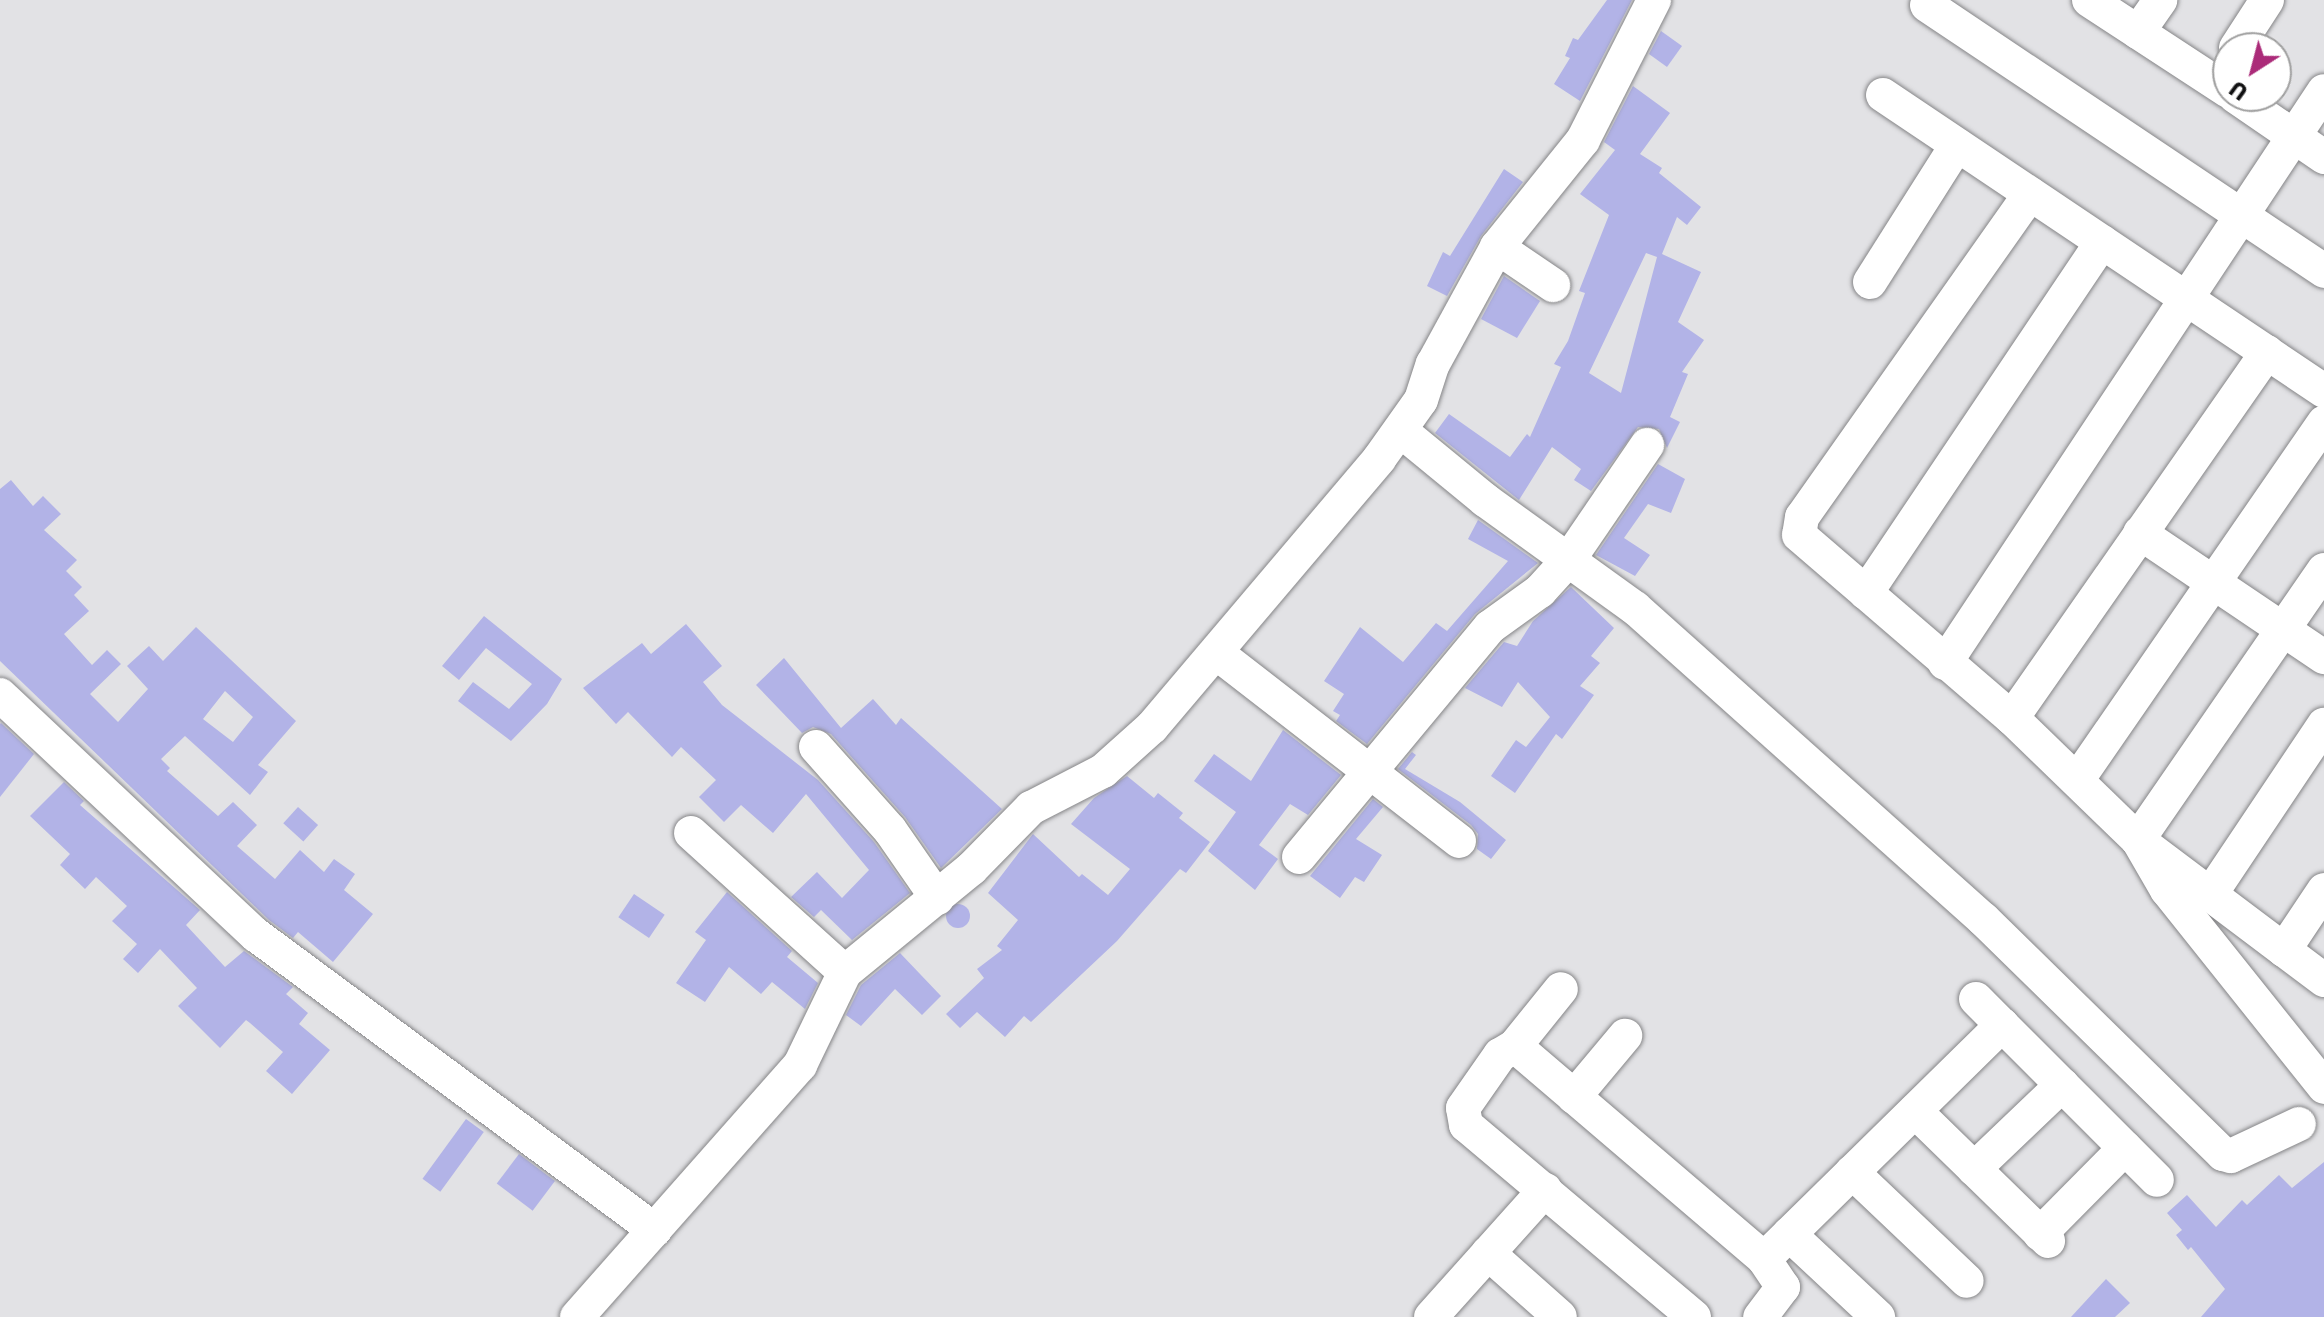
<!DOCTYPE html>
<style>
body{margin:0}
#map{position:relative;width:2324px;height:1317px;overflow:hidden;background:#e2e2e5;font-family:Rubik,sans-serif}
div>[style]{position:absolute}
.building>*{inset:0;background:#b2b3e7;transform-origin:0 0}
.round{border-radius:50%}
.roads{filter:drop-shadow(0 0 2px #858587) drop-shadow(0 0 2px #858587)}
.minor>*{height:34px;margin:-17px;padding:0 17px;transform-origin:17px;border-radius:17px;background:#fff}
span{translate:-50% -50%;white-space:nowrap;text-align:center;line-height:1.15;-webkit-text-stroke:6px #fff;paint-order:stroke}
.north{position:absolute;left:2212px;top:32px;width:80px;height:80px;box-sizing:border-box;background:#fff;border:2px solid #a0a0a0;border-radius:50%;rotate:216deg;font-size:22px;font-weight:700;line-height:32px;text-align:center;color:#111112}
.north::after{content:'';display:block;margin:auto;width:28px;height:36px;background:#ab2b79;clip-path:polygon(50% 0,100% 100%,50% 72%,0 100%)}
</style>
<div id="map">
<div class="building">
<div style="clip-path:polygon(1607px 0,1632px 0,1580px 101px,1554px 84px,1570px 58px,1565px 56px,1573px 38px,1578px 40px)"></div>
<div style="clip-path:polygon(1661px 31px,1682px 46px,1667px 67px,1649px 54px)"></div>
<div style="clip-path:polygon(evenodd,1633px 86px,1670px 113px,1640px 154px,1662px 168px,1659px 173px,1701px 207px,1687px 225px,1677px 217px,1662px 254px,1701px 272px,1678px 322px,1704px 340px,1682px 372px,1688px 374px,1670px 417px,1680px 422px,1667px 448px,1659px 429px,1638px 427px,1591px 491px,1574px 480px,1581px 469px,1552px 447px,1519px 500px,1435px 433px,1449px 414px,1510px 457px,1527px 434px,1530px 437px,1561px 367px,1554px 364px,1568px 341px,1585px 293px,1579px 291px,1609px 215px,1580px 194px,1615px 150px,1604px 142px,1633px 86px,1646px 253px,1657px 257px,1621px 393px,1589px 373px,1646px 253px)"></div>
<div style="clip-path:polygon(1504px 169px,1523px 182px,1481px 236px,1447px 296px,1427px 286px,1443px 252px,1450px 256px)"></div>
<div style="clip-path:polygon(1504px 276px,1540px 301px,1517px 338px,1481px 319px)"></div>
<div style="clip-path:polygon(1658px 464px,1685px 479px,1671px 513px,1648px 504px,1624px 538px,1650px 555px,1635px 576px,1596px 555px)"></div>
<div style="clip-path:polygon(evenodd,11px 480px,33px 506px,43px 496px,61px 514px,44px 530px,77px 560px,66px 571px,82px 587px,74px 595px,89px 611px,64px 634px,92px 665px,107px 650px,121px 664px,90px 694px,118px 722px,148px 689px,127px 666px,149px 646px,163px 661px,196px 627px,296px 721px,258px 765px,268px 772px,250px 795px,185px 736px,161px 759px,170px 768px,167px 771px,218px 816px,233px 802px,257px 825px,237px 846px,275px 879px,300px 850px,324px 872px,334px 859px,355px 874px,344px 890px,373px 914px,333px 962px,298px 932px,293px 938px,269px 920px,0 661px,0 489px,11px 480px,225px 691px,253px 717px,233px 742px,203px 719px,225px 691px)"></div>
<div style="clip-path:polygon(1478px 520px,1538px 563px,1475px 614px,1367px 744px,1336px 721px,1340px 715px,1333px 711px,1344px 694px,1324px 681px,1360px 627px,1403px 662px,1436px 623px,1447px 631px,1508px 561px,1468px 539px)"></div>
<div style="clip-path:polygon(1571px 587px,1614px 628px,1591px 656px,1600px 663px,1580px 686px,1594px 695px,1562px 739px,1556px 734px,1515px 793px,1491px 776px,1516px 740px,1526px 747px,1550px 717px,1518px 682px,1502px 707px,1465px 688px,1504px 642px,1517px 646px,1533px 621px)"></div>
<div style="clip-path:polygon(484px 616px,562px 679px,547px 704px,511px 741px,458px 701px,473px 682px,509px 709px,532px 684px,486px 648px,459px 680px,442px 666px)"></div>
<div style="clip-path:polygon(686px 624px,722px 666px,703px 682px,722px 705px,818px 780px,874px 842px,910px 893px,852px 940px,821px 910px,814px 917px,791px 897px,817px 872px,842px 898px,869px 870px,806px 794px,773px 833px,741px 805px,724px 822px,699px 797px,716px 780px,681px 747px,672px 757px,628px 712px,616px 724px,583px 688px,642px 643px,651px 654px)"></div>
<div style="clip-path:polygon(784px 658px,841px 728px,873px 699px,896px 725px,901px 718px,1002px 809px,941px 868px,905px 817px,831px 734px,813px 727px,802px 733px,756px 685px)"></div>
<div style="clip-path:polygon(1px 723px,34px 754px,0 797px,0 724px)"></div>
<div style="clip-path:polygon(1283px 730px,1341px 775px,1308px 815px,1290px 804px,1259px 845px,1278px 859px,1255px 890px,1208px 851px,1236px 812px,1194px 781px,1214px 754px,1251px 781px)"></div>
<div style="clip-path:polygon(1412px 752px,1416px 755px,1405px 769px,1460px 802px,1506px 840px,1491px 859px,1477px 849px,1478px 834px,1471px 825px,1398px 769px)"></div>
<div style="clip-path:polygon(1127px 776px,1154px 798px,1158px 793px,1183px 813px,1179px 818px,1210px 842px,1186px 873px,1180px 869px,1117px 941px,1031px 1022px,1024px 1016px,1005px 1037px,977px 1012px,960px 1028px,946px 1014px,984px 978px,977px 969px,1002px 950px,997px 946px,1018px 920px,988px 893px,1033px 834px,1079px 877px,1082px 874px,1108px 895px,1130px 869px,1071px 824px,1094px 798px)"></div>
<div style="clip-path:polygon(64px 782px,84px 801px,80px 805px,200px 910px,186px 925px,225px 967px,244px 951px,293px 987px,286px 994px,308px 1013px,299px 1024px,330px 1050px,292px 1094px,266px 1071px,283px 1052px,250px 1023px,246px 1020px,220px 1048px,178px 1006px,197px 988px,160px 949px,138px 973px,123px 959px,137px 944px,112px 921px,127px 906px,96px 877px,85px 889px,60px 865px,70px 854px,30px 816px)"></div>
<div style="clip-path:polygon(1373px 799px,1383px 807px,1356px 839px,1382px 855px,1364px 882px,1355px 877px,1340px 898px,1310px 876px)"></div>
<div style="left:298px;top:807px;width:27px;height:22px;rotate:42deg"></div>
<div style="clip-path:polygon(727px 892px,792px 951px,787px 957px,818px 983px,805px 1009px,772px 982px,761px 994px,729px 967px,705px 1002px,676px 983px,706px 940px,695px 932px)"></div>
<div style="left:634px;top:894px;width:37px;height:28px;rotate:34deg"></div>
<div class="round" style="left:946px;top:904px;width:24px;height:24px"></div>
<div style="clip-path:polygon(900px 953px,941px 996px,922px 1015px,895px 989px,861px 1026px,846px 1015px,861px 985px)"></div>
<div style="left:466px;top:1119px;width:22px;height:74px;rotate:36deg"></div>
<div style="left:519px;top:1154px;width:45px;height:37px;rotate:37deg"></div>
<div style="clip-path:polygon(2324px 1162px,2324px 1317px,2201px 1317px,2225px 1289px,2191px 1247px,2188px 1250px,2176px 1235px,2182px 1230px,2167px 1213px,2187px 1195px,2216px 1227px,2242px 1200px,2247px 1205px,2279px 1175px,2292px 1188px)"></div>
<div style="clip-path:polygon(2106px 1279px,2130px 1303px,2115px 1317px,2071px 1317px)"></div>
</div>
<div class="roads">
<div class="minor">
<div style="left:2089px;top:0;width:166px;rotate:33.2deg"></div>
<div style="left:1927px;top:5px;width:478px;rotate:33.8deg"></div>
<div style="left:2138px;top:32px;width:39px;rotate:-55deg"></div>
<div style="left:2236px;top:48px;width:57px;rotate:-57.1deg"></div>
<div style="left:1883px;top:95px;width:531px;rotate:33.87deg"></div>
<div style="left:2235px;top:96px;width:108px;rotate:34.4deg"></div>
<div style="left:2030px;top:194px;width:395px;rotate:125.2deg"></div>
<div style="left:1802px;top:517px;width:18px;rotate:99deg"></div>
<div style="left:1799px;top:535px;width:281px;rotate:40.7deg"></div>
<div style="left:2012px;top:718px;width:175px;rotate:44.1deg"></div>
<div style="left:2138px;top:840px;width:183px;rotate:37deg"></div>
<div style="left:2284px;top:950px;width:72px;rotate:-56.3deg"></div>
<div style="left:1497px;top:247px;width:68px;rotate:34.2deg"></div>
<div style="left:1870px;top:282px;width:162px;rotate:-57.6deg"></div>
<div style="left:1401px;top:431px;width:109px;rotate:39.4deg"></div>
<div style="left:1485px;top:500px;width:185px;rotate:35.8deg"></div>
<div style="left:1635px;top:608px;width:467px;rotate:41.8deg"></div>
<div style="left:1983px;top:919px;width:336px;rotate:44.4deg"></div>
<div style="left:2223px;top:1154px;width:8px;rotate:14deg"></div>
<div style="left:2231px;top:1156px;width:75px;rotate:-25.2deg"></div>
<div style="left:2140px;top:533px;width:222px;rotate:34deg"></div>
<div style="left:2324px;top:570px;width:328px;rotate:124.6deg"></div>
<div style="left:2138px;top:840px;width:58px;rotate:59.9deg"></div>
<div style="left:2167px;top:890px;width:252px;rotate:51.4deg"></div>
<div style="left:1866px;top:593px;width:423px;rotate:-56.1deg"></div>
<div style="left:1218px;top:654px;width:305px;rotate:37.8deg"></div>
<div style="left:1945px;top:663px;width:686px;rotate:-56.47deg"></div>
<div style="left:0;top:695px;width:351px;rotate:43.2deg"></div>
<div style="left:256px;top:935px;width:496px;rotate:36.5deg"></div>
<div style="left:2012px;top:718px;width:446px;rotate:-55.1deg"></div>
<div style="left:816px;top:747px;width:111px;rotate:48.3deg"></div>
<div style="left:890px;top:830px;width:83px;rotate:55.3deg"></div>
<div style="left:2078px;top:779px;width:433px;rotate:-55.4deg"></div>
<div style="left:691px;top:833px;width:207px;rotate:42.1deg"></div>
<div style="left:1299px;top:857px;width:299px;rotate:-50.3deg"></div>
<div style="left:1490px;top:627px;width:62px;rotate:-35.8deg"></div>
<div style="left:1540px;top:591px;width:45px;rotate:-47.7deg"></div>
<div style="left:1570px;top:558px;width:137px;rotate:-55.7deg"></div>
<div style="left:2210px;top:895px;width:205px;rotate:-56.2deg"></div>
<div style="left:2284px;top:950px;width:50px;rotate:36.9deg"></div>
<div style="left:1976px;top:999px;width:37px;rotate:45deg"></div>
<div style="left:1515px;top:1046px;width:73px;rotate:-51.1deg"></div>
<div style="left:1574px;top:1097px;width:80px;rotate:-50.1deg"></div>
<div style="left:1915px;top:1111px;width:186px;rotate:44.3deg"></div>
<div style="left:1974px;top:1169px;width:122px;rotate:-43.7deg"></div>
<div style="left:1852px;top:1172px;width:158px;rotate:43.5deg"></div>
<div style="left:1789px;top:1234px;width:122px;rotate:43deg"></div>
<div style="left:2040px;top:1234px;width:121px;rotate:-45.3deg"></div>
<div style="left:1488px;top:1253px;width:96px;rotate:41.6deg"></div>
<div style="left:1764px;top:1259px;width:334px;rotate:-44.5deg"></div>
<div style="left:2002px;top:1025px;width:219px;rotate:45deg"></div>
<div style="left:577px;top:1317px;width:337px;rotate:-48.5deg"></div>
<div style="left:800px;top:1065px;width:103px;rotate:-64.2deg"></div>
<div style="left:845px;top:972px;width:163px;rotate:-39.3deg"></div>
<div style="left:971px;top:869px;width:86px;rotate:-45.5deg"></div>
<div style="left:1031px;top:808px;width:81px;rotate:-27.2deg"></div>
<div style="left:1103px;top:771px;width:66px;rotate:-41.9deg"></div>
<div style="left:1152px;top:727px;width:351px;rotate:-49.7deg"></div>
<div style="left:1379px;top:459px;width:72px;rotate:-54.6deg"></div>
<div style="left:1421px;top:400px;width:38px;rotate:-72deg"></div>
<div style="left:1433px;top:364px;width:133px;rotate:-61.3deg"></div>
<div style="left:1497px;top:247px;width:137px;rotate:-51.2deg"></div>
<div style="left:1583px;top:140px;width:157px;rotate:-63.1deg"></div>
<div style="left:1431px;top:1317px;width:171px;rotate:-48.1deg"></div>
<div style="left:1694px;top:1317px;width:298px;rotate:-139.9deg"></div>
<div style="left:1466px;top:1125px;width:17px;rotate:-100deg"></div>
<div style="left:1463px;top:1108px;width:65px;rotate:-55.1deg"></div>
<div style="left:1500px;top:1055px;width:17px;rotate:-31deg"></div>
<div style="left:1515px;top:1046px;width:328px;rotate:40.5deg"></div>
<div style="left:1764px;top:1259px;width:34px;rotate:56deg"></div>
<div style="left:1783px;top:1287px;width:38px;rotate:127deg"></div>
</div>
</div>
<div class="north">U</div>
</div>
